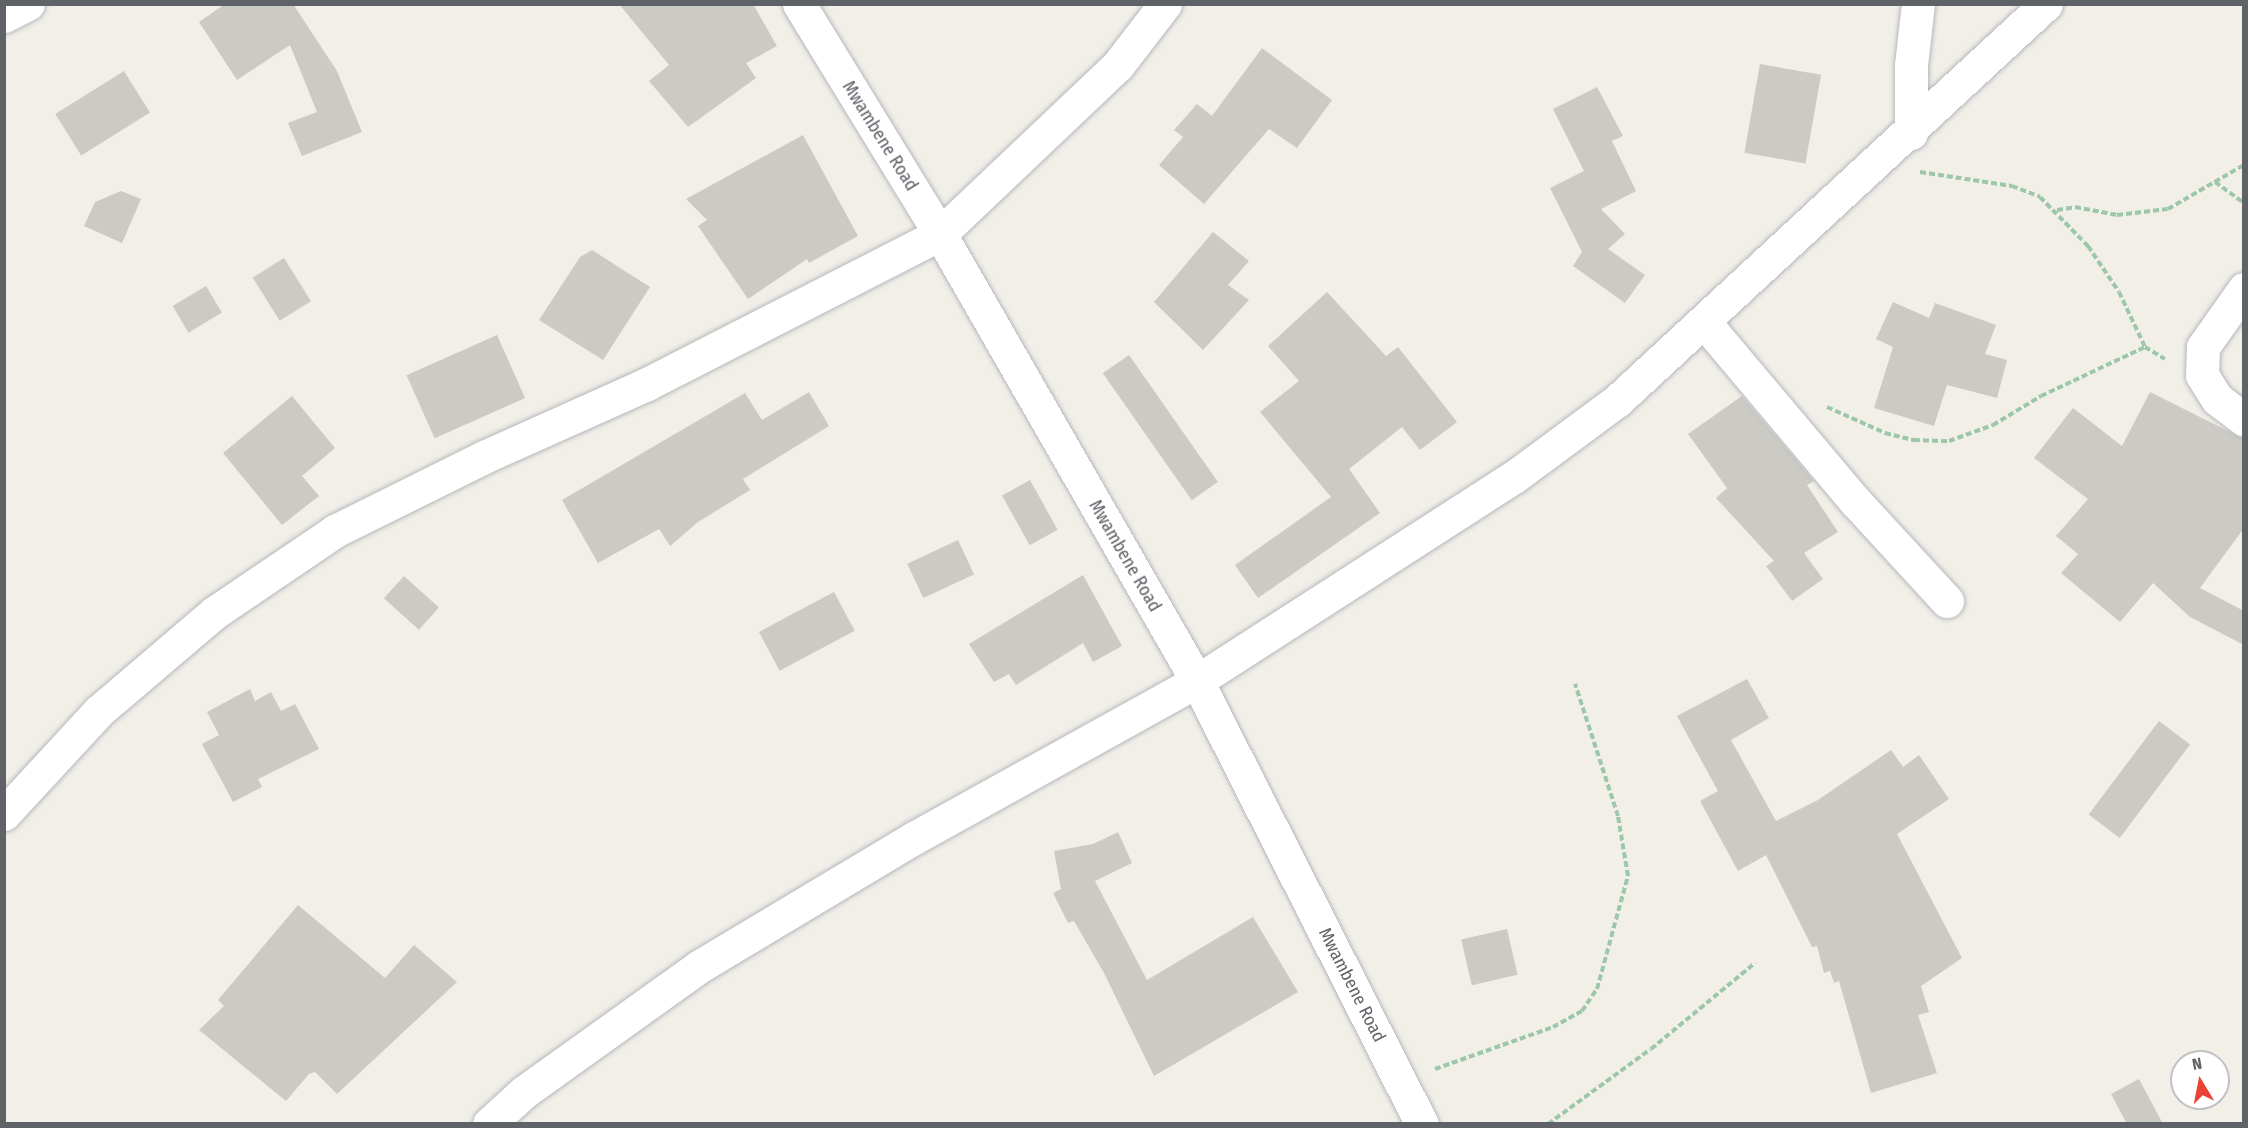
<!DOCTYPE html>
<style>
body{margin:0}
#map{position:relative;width:2248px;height:1128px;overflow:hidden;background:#f1efe8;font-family:"Fira Sans Condensed",sans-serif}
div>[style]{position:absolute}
.building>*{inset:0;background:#cccac5;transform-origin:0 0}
.path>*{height:4px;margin-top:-2px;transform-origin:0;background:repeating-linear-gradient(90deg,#9cc7a9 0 6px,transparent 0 9px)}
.roads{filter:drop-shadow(0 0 2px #b5b8bc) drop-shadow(0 0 2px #b5b8bc)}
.street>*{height:33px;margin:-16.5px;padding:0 16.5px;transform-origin:16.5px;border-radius:16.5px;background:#fff}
.secondary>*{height:33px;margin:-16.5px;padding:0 16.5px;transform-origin:16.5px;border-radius:16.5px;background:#fff}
span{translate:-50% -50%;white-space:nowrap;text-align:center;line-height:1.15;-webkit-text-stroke:5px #fff;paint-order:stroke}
.street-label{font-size:18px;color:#5f6368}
.frame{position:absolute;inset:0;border:6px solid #5f6368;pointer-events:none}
.north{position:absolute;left:2170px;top:1050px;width:60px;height:60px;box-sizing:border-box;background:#fff;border:2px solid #bfc1c3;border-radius:50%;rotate:350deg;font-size:16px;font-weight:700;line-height:24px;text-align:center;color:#5f6368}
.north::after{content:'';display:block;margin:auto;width:21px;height:27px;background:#ea4335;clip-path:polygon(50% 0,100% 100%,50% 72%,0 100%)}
</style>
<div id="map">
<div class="building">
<div style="clip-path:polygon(225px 4px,293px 4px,337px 71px,362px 132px,302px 156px,288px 123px,317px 112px,290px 45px,237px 80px,199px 22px)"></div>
<div style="clip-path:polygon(619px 4px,753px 4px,777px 46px,746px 63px,756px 78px,688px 127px,649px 81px,669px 65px)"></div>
<div style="clip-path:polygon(1262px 48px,1332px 100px,1297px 148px,1269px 129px,1204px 204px,1159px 165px,1183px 137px,1174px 130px,1197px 104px,1212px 116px)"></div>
<div style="left:1760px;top:64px;width:62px;height:90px;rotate:10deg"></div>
<div style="left:124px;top:71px;width:49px;height:81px;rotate:58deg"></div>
<div style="clip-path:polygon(1597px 87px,1623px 136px,1612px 141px,1636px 191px,1601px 209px,1625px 234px,1608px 249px,1645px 275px,1625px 303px,1573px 266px,1582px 252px,1550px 188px,1584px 171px,1553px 109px)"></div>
<div style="clip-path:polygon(803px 135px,858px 236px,809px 263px,807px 259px,748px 299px,698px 226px,707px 220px,686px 199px)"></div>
<div style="clip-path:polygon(121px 191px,141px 199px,122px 243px,84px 226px,95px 202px)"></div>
<div style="clip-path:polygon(1213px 232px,1249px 261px,1228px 285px,1249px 300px,1203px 350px,1154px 302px)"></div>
<div style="clip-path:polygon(592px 250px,650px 287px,603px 360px,539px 320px,580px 257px)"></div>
<div style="left:284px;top:258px;width:51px;height:37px;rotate:58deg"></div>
<div style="left:206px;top:286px;width:31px;height:39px;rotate:59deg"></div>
<div style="clip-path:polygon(1327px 292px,1386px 356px,1398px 347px,1457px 422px,1420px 450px,1402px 427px,1349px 469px,1380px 513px,1258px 598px,1235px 565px,1331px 497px,1260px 412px,1299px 381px,1268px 346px)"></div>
<div style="clip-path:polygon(1893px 302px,1929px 318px,1935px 303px,1996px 325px,1985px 354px,2007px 360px,1997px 398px,1947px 385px,1934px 426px,1874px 408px,1893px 347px,1876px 339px)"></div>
<div style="left:497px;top:335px;width:69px;height:99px;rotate:66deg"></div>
<div style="left:1129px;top:355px;width:155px;height:32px;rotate:55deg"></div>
<div style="clip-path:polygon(809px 392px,829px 426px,743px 479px,750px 490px,698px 522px,670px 546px,659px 529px,598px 563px,562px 500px,745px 393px,762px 420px)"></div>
<div style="clip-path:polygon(2150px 392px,2244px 439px,2244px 528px,2200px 588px,2244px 611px,2244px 645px,2190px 617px,2153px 583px,2120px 622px,2061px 573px,2078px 554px,2056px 536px,2088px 499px,2034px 458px,2073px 408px,2122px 446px)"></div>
<div style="clip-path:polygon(292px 396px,335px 448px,302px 476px,319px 496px,282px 525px,223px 453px)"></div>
<div style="clip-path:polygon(1742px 396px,1814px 481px,1807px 485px,1838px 532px,1804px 553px,1823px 579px,1792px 601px,1766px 566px,1774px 561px,1716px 498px,1727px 488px,1688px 434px)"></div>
<div style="left:1030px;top:480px;width:57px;height:32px;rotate:61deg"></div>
<div style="left:958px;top:540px;width:38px;height:56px;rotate:65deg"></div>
<div style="clip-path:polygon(1083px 575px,1122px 646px,1093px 662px,1083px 643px,1016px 685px,1009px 674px,994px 682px,969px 644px)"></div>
<div style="left:404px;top:576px;width:47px;height:30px;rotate:42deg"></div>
<div style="left:834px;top:592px;width:44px;height:85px;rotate:62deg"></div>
<div style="clip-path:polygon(1747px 679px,1769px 718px,1731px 740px,1776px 821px,1818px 800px,1891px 750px,1903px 767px,1919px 755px,1949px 799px,1897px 834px,1962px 958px,1921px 986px,1929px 1012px,1918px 1015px,1937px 1073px,1871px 1093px,1839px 981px,1834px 983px,1830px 971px,1824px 973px,1817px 946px,1812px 947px,1766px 855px,1738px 871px,1700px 801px,1718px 791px,1677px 716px)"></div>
<div style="clip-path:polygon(250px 689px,255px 701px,271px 692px,281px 711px,295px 704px,319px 749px,258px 779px,262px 787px,233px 802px,202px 744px,219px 735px,207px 712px)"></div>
<div style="left:2159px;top:721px;width:39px;height:117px;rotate:37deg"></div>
<div style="clip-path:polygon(1118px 832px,1132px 863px,1095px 881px,1147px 980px,1253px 917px,1298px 992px,1154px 1076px,1104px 973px,1074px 921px,1068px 923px,1053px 893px,1061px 889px,1054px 851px,1093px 844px)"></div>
<div style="clip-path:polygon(298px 905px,385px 978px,414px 945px,457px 982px,337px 1094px,315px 1072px,309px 1074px,286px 1101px,199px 1030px,224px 1006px,218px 1000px)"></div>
<div style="left:1507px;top:929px;width:47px;height:47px;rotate:77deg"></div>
<div style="clip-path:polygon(2139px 1079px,2163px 1124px,2127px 1124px,2111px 1094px)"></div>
</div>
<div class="path">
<div style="left:1920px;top:172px;width:93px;rotate:8.7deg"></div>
<div style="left:2012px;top:186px;width:30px;rotate:21deg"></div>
<div style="left:2040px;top:197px;width:69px;rotate:45.6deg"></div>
<div style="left:2088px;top:246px;width:55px;rotate:56deg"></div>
<div style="left:2119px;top:292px;width:61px;rotate:64.7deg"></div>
<div style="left:2145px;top:347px;width:23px;rotate:31deg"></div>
<div style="left:2215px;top:182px;width:36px;rotate:36deg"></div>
<div style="left:2057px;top:210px;width:18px;rotate:-9deg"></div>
<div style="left:2075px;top:207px;width:43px;rotate:10.8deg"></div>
<div style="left:2117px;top:215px;width:51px;rotate:-6.7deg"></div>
<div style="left:2168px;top:209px;width:88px;rotate:-30.1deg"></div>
<div style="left:1827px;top:407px;width:64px;rotate:24.1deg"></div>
<div style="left:1885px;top:433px;width:30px;rotate:14deg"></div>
<div style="left:1914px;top:440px;width:35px;rotate:2deg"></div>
<div style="left:1949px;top:441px;width:47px;rotate:-20deg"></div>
<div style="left:1993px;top:425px;width:56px;rotate:-31.1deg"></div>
<div style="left:2041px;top:396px;width:115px;rotate:-25.2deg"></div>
<div style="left:1435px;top:1069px;width:125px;rotate:-19.6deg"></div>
<div style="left:1553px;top:1027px;width:33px;rotate:-29deg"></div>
<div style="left:1582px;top:1011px;width:27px;rotate:-56deg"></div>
<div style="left:1597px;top:989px;width:117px;rotate:-74.7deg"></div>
<div style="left:1628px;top:876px;width:61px;rotate:-99.5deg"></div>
<div style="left:1618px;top:816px;width:139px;rotate:-108deg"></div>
<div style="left:1548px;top:1124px;width:127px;rotate:-36.1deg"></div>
<div style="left:1651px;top:1049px;width:135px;rotate:-39.6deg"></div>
</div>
<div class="roads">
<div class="street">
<div style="left:4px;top:16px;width:27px;rotate:-27deg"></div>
<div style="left:1911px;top:133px;width:68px;rotate:-90deg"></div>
<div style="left:1911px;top:65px;width:61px;rotate:-83.5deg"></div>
<div style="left:2244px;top:289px;width:71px;rotate:125.3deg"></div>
<div style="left:2203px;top:347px;width:28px;rotate:92deg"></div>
<div style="left:2202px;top:375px;width:28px;rotate:58deg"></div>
<div style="left:2217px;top:399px;width:34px;rotate:37deg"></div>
<div style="left:1705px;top:323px;width:233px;rotate:49.9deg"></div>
<div style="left:1855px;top:501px;width:136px;rotate:47.4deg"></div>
<div style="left:4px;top:814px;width:140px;rotate:-47.3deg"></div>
<div style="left:99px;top:711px;width:151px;rotate:-40.4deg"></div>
<div style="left:214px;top:613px;width:146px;rotate:-34.1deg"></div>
<div style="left:335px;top:531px;width:166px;rotate:-26.4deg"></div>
<div style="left:484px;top:457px;width:179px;rotate:-24.1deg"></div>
<div style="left:647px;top:384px;width:329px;rotate:-27.1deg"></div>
<div style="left:940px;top:234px;width:245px;rotate:-43.5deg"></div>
<div style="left:1118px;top:65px;width:77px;rotate:-52.4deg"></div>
<div style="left:489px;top:1124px;width:47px;rotate:-42.4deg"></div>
<div style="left:524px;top:1092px;width:216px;rotate:-35.6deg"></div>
<div style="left:700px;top:966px;width:249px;rotate:-30.9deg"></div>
<div style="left:914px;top:838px;width:324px;rotate:-29deg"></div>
<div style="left:1197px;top:681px;width:377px;rotate:-32.8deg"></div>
<div style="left:1514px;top:477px;width:129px;rotate:-36.5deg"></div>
<div style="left:1618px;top:400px;width:583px;rotate:-42.78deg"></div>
</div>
<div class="secondary">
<div style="left:799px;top:4px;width:270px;rotate:58.5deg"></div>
<div style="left:940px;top:234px;width:516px;rotate:60.1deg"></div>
<div style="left:1197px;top:681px;width:497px;rotate:63.1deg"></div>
</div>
</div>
<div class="street-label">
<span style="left:880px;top:136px;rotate:58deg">Mwambene Road</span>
<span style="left:1125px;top:556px;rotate:60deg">Mwambene Road</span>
<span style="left:1352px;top:985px;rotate:63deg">Mwambene Road</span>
</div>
<div class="frame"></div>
<div class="north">N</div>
</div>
